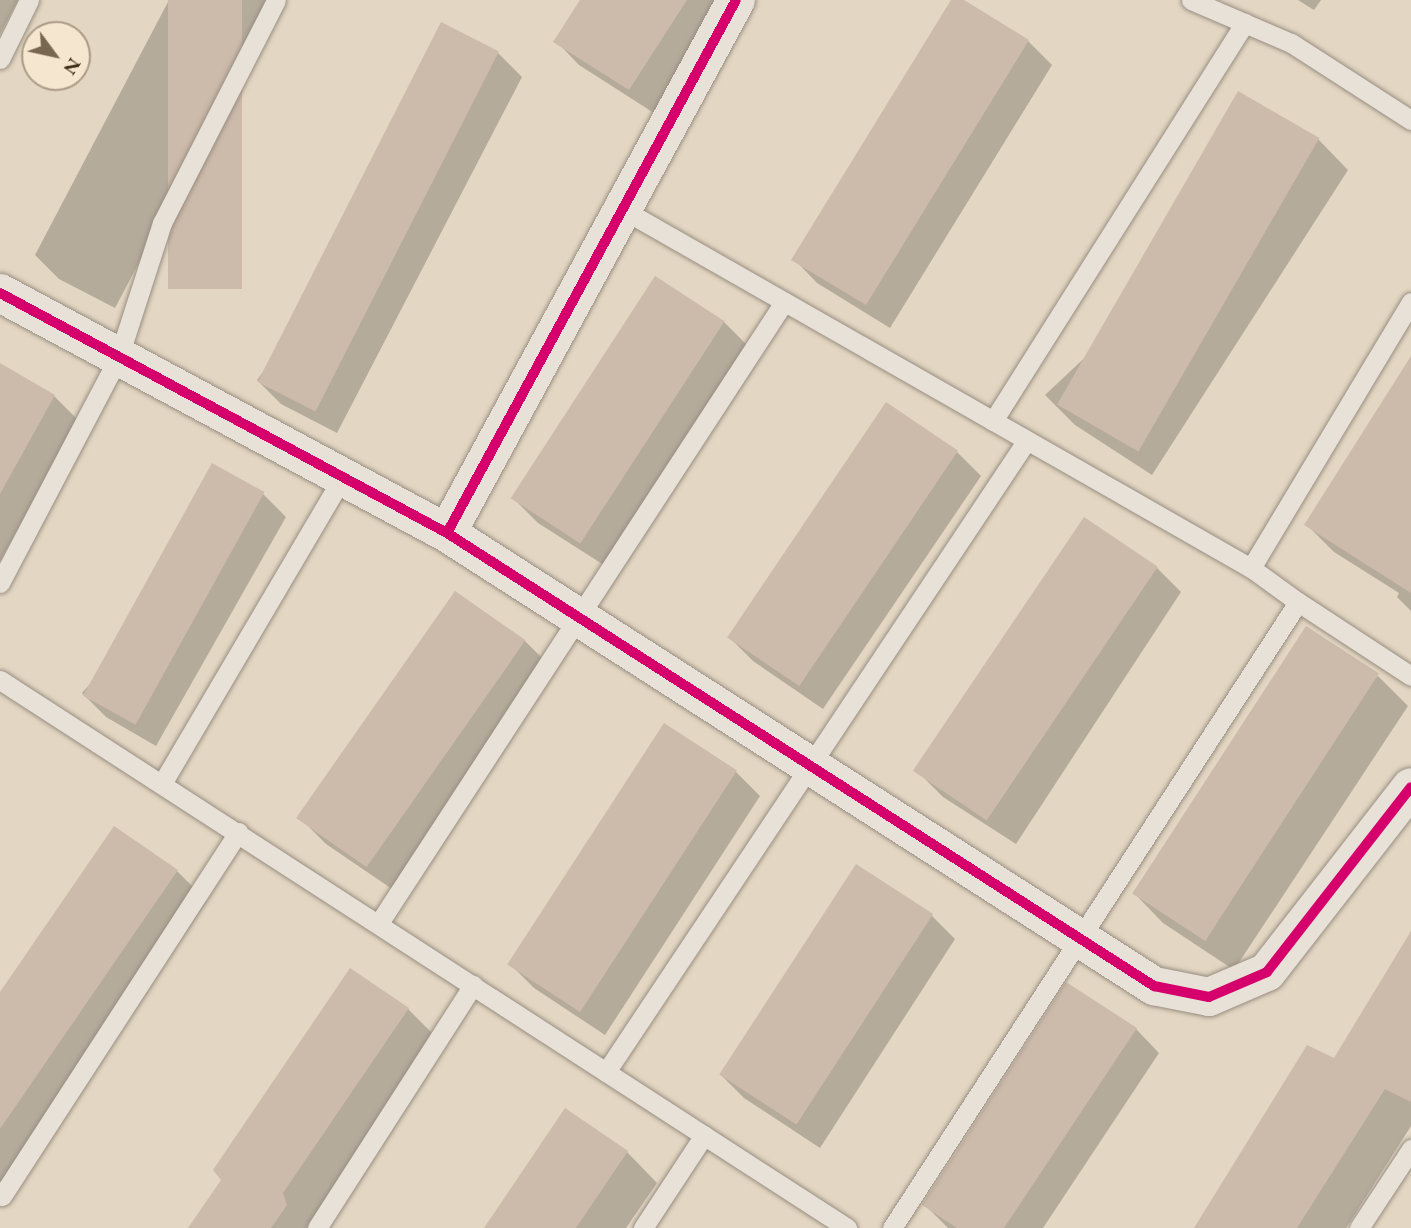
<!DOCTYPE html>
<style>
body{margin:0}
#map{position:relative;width:1411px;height:1228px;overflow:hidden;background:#e3d6c2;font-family:"EB Garamond",serif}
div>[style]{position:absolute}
.shadow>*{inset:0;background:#0003}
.building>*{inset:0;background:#ccbaaa;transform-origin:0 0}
.roads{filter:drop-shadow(0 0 2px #988e81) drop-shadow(0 0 2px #988e81)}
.lane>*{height:19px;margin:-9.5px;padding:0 9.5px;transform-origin:9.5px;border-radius:9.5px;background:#e8e1d7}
.street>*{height:38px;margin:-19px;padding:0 19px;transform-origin:19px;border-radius:19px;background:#e8e1d7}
.cycleway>*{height:10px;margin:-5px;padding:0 5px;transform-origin:5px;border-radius:5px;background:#d6006c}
span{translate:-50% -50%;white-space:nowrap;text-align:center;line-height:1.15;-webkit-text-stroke:6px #f5e6cf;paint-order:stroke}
.north{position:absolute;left:21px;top:21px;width:70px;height:70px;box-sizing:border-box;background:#f5e6cf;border:2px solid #ab9b84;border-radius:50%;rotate:123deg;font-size:19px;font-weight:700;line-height:28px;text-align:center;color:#3d2a13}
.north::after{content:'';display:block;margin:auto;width:24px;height:32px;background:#776650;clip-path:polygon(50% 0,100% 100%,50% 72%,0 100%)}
</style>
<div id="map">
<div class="shadow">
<div style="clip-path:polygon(0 0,18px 0,0 34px)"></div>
<div style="clip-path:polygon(169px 0,278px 0,115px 308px,59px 279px,35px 255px)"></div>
<div style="clip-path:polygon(582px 0,726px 0,654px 113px,579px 65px,556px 41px)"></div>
<div style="clip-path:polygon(953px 0,960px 0,1028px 41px,1052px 65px,890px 328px,817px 283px,794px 259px)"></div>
<div style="clip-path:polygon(1298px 0,1321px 0,1314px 10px)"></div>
<div style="clip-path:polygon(498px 53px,522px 77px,337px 433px,281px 404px,257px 380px)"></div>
<div style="clip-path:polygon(1318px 139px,1348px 170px,1152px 475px,1075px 425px,1045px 395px)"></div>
<div style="clip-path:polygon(656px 278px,724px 322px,748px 346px,607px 567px,538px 523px,514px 499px)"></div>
<div style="clip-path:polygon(1411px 360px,1411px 611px,1397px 597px,1399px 593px,1334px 552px,1307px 525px)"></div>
<div style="clip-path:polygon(0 378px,54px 396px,78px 420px,0 561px)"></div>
<div style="clip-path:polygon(957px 452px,981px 476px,823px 709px,753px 661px,729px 637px)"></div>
<div style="clip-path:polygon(262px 493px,286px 517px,156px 746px,106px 717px,82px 693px)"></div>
<div style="clip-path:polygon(1085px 520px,1157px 568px,1181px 592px,1016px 844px,943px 797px,919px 773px)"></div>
<div style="clip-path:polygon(455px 594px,525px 641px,549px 665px,395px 891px,326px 844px,302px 820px)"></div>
<div style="clip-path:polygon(1378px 676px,1408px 706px,1234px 970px,1163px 923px,1133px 892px)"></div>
<div style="clip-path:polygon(664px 725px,736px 772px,760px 796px,605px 1035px,534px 988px,510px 964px)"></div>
<div style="clip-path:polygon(177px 871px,207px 901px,7px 1193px,0 1188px,0 995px)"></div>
<div style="clip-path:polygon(931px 915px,955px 939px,820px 1148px,744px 1098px,720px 1074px)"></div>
<div style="clip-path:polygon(1411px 935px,1411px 1126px,1346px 1228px,1196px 1228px,1335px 1060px)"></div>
<div style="clip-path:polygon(408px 1009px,438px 1039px,314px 1228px,190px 1228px,223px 1180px)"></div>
<div style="clip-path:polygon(1136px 1029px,1159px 1053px,1043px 1228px,948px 1228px,924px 1204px)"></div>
<div style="clip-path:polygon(627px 1152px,657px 1183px,626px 1228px,486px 1228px)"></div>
</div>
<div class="building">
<div style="left:168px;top:0;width:74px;height:289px"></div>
<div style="clip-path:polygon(580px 0,687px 0,629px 90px,553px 42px)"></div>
<div style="clip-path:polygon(951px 0,964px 0,1029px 40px,866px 305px,791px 260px)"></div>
<div style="left:441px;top:22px;width:65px;height:404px;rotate:27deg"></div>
<div style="left:1238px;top:91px;width:94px;height:362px;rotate:30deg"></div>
<div style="left:655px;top:276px;width:83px;height:265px;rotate:33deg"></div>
<div style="clip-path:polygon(1411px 356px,1411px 593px,1304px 525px)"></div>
<div style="clip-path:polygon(0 363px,55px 395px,0 494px)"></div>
<div style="left:886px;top:402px;width:87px;height:284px;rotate:34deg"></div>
<div style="left:212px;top:463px;width:60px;height:266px;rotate:29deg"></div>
<div style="left:1084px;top:517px;width:89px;height:306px;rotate:34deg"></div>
<div style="left:455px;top:591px;width:86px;height:277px;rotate:35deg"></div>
<div style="left:1306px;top:626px;width:87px;height:319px;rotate:33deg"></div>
<div style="left:664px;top:723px;width:87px;height:288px;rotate:33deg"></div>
<div style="clip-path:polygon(114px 826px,178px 870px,0 1129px,0 992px)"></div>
<div style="left:856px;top:864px;width:92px;height:251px;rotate:33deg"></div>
<div style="clip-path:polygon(1411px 931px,1411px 1102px,1385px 1089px,1297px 1228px,1194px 1228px,1307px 1045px,1334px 1058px)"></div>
<div style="clip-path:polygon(350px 968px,409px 1008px,283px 1193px,287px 1205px,271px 1228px,188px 1228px,221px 1180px,213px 1170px)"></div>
<div style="clip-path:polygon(1066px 982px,1137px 1028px,1004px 1228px,957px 1228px,922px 1205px)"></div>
<div style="clip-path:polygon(565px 1108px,628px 1151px,576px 1228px,484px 1228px)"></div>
</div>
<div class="roads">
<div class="lane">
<div style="left:1191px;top:0;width:109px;rotate:23.3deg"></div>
<div style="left:1291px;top:43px;width:143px;rotate:32.7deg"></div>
<div style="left:0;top:59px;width:66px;rotate:-63.8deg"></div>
<div style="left:622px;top:209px;width:724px;rotate:29.72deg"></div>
<div style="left:1251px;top:568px;width:310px;rotate:-59deg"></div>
<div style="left:993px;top:421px;width:471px;rotate:-57.7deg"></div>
<div style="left:0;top:583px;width:256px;rotate:-62.3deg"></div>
<div style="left:119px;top:356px;width:140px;rotate:-72.1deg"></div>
<div style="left:162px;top:223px;width:250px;rotate:-62.9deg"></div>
<div style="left:1298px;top:602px;width:135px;rotate:33.2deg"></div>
<div style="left:0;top:680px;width:1009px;rotate:32.9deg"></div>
<div style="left:163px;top:782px;width:354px;rotate:-59.5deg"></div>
<div style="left:379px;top:923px;width:741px;rotate:-56.89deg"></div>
<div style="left:606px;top:1072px;width:759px;rotate:-56.33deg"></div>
<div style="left:2px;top:1196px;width:434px;rotate:-57deg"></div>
<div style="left:317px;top:1228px;width:289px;rotate:-57.3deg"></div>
<div style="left:643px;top:1228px;width:111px;rotate:-56.7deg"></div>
<div style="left:892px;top:1228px;width:746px;rotate:-57.03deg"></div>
<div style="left:1298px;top:602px;width:58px;rotate:-144.1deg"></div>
<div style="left:1359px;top:1228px;width:95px;rotate:-56.6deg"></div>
</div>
<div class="street">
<div style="left:0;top:293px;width:507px;rotate:28.23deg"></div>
<div style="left:447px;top:533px;width:606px;rotate:-61.53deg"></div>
<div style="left:447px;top:533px;width:840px;rotate:32.65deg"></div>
<div style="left:1154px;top:986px;width:56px;rotate:11.3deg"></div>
<div style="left:1209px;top:997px;width:63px;rotate:-23.3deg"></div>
<div style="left:1267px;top:972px;width:234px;rotate:-52.1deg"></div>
</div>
</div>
<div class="cycleway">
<div style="left:0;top:293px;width:507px;rotate:28.23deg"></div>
<div style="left:447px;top:533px;width:606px;rotate:-61.53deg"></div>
<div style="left:447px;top:533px;width:840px;rotate:32.65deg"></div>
<div style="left:1154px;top:986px;width:56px;rotate:11.3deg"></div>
<div style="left:1209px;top:997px;width:63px;rotate:-23.3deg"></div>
<div style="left:1267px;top:972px;width:234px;rotate:-52.1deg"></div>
</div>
<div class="north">N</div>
</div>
